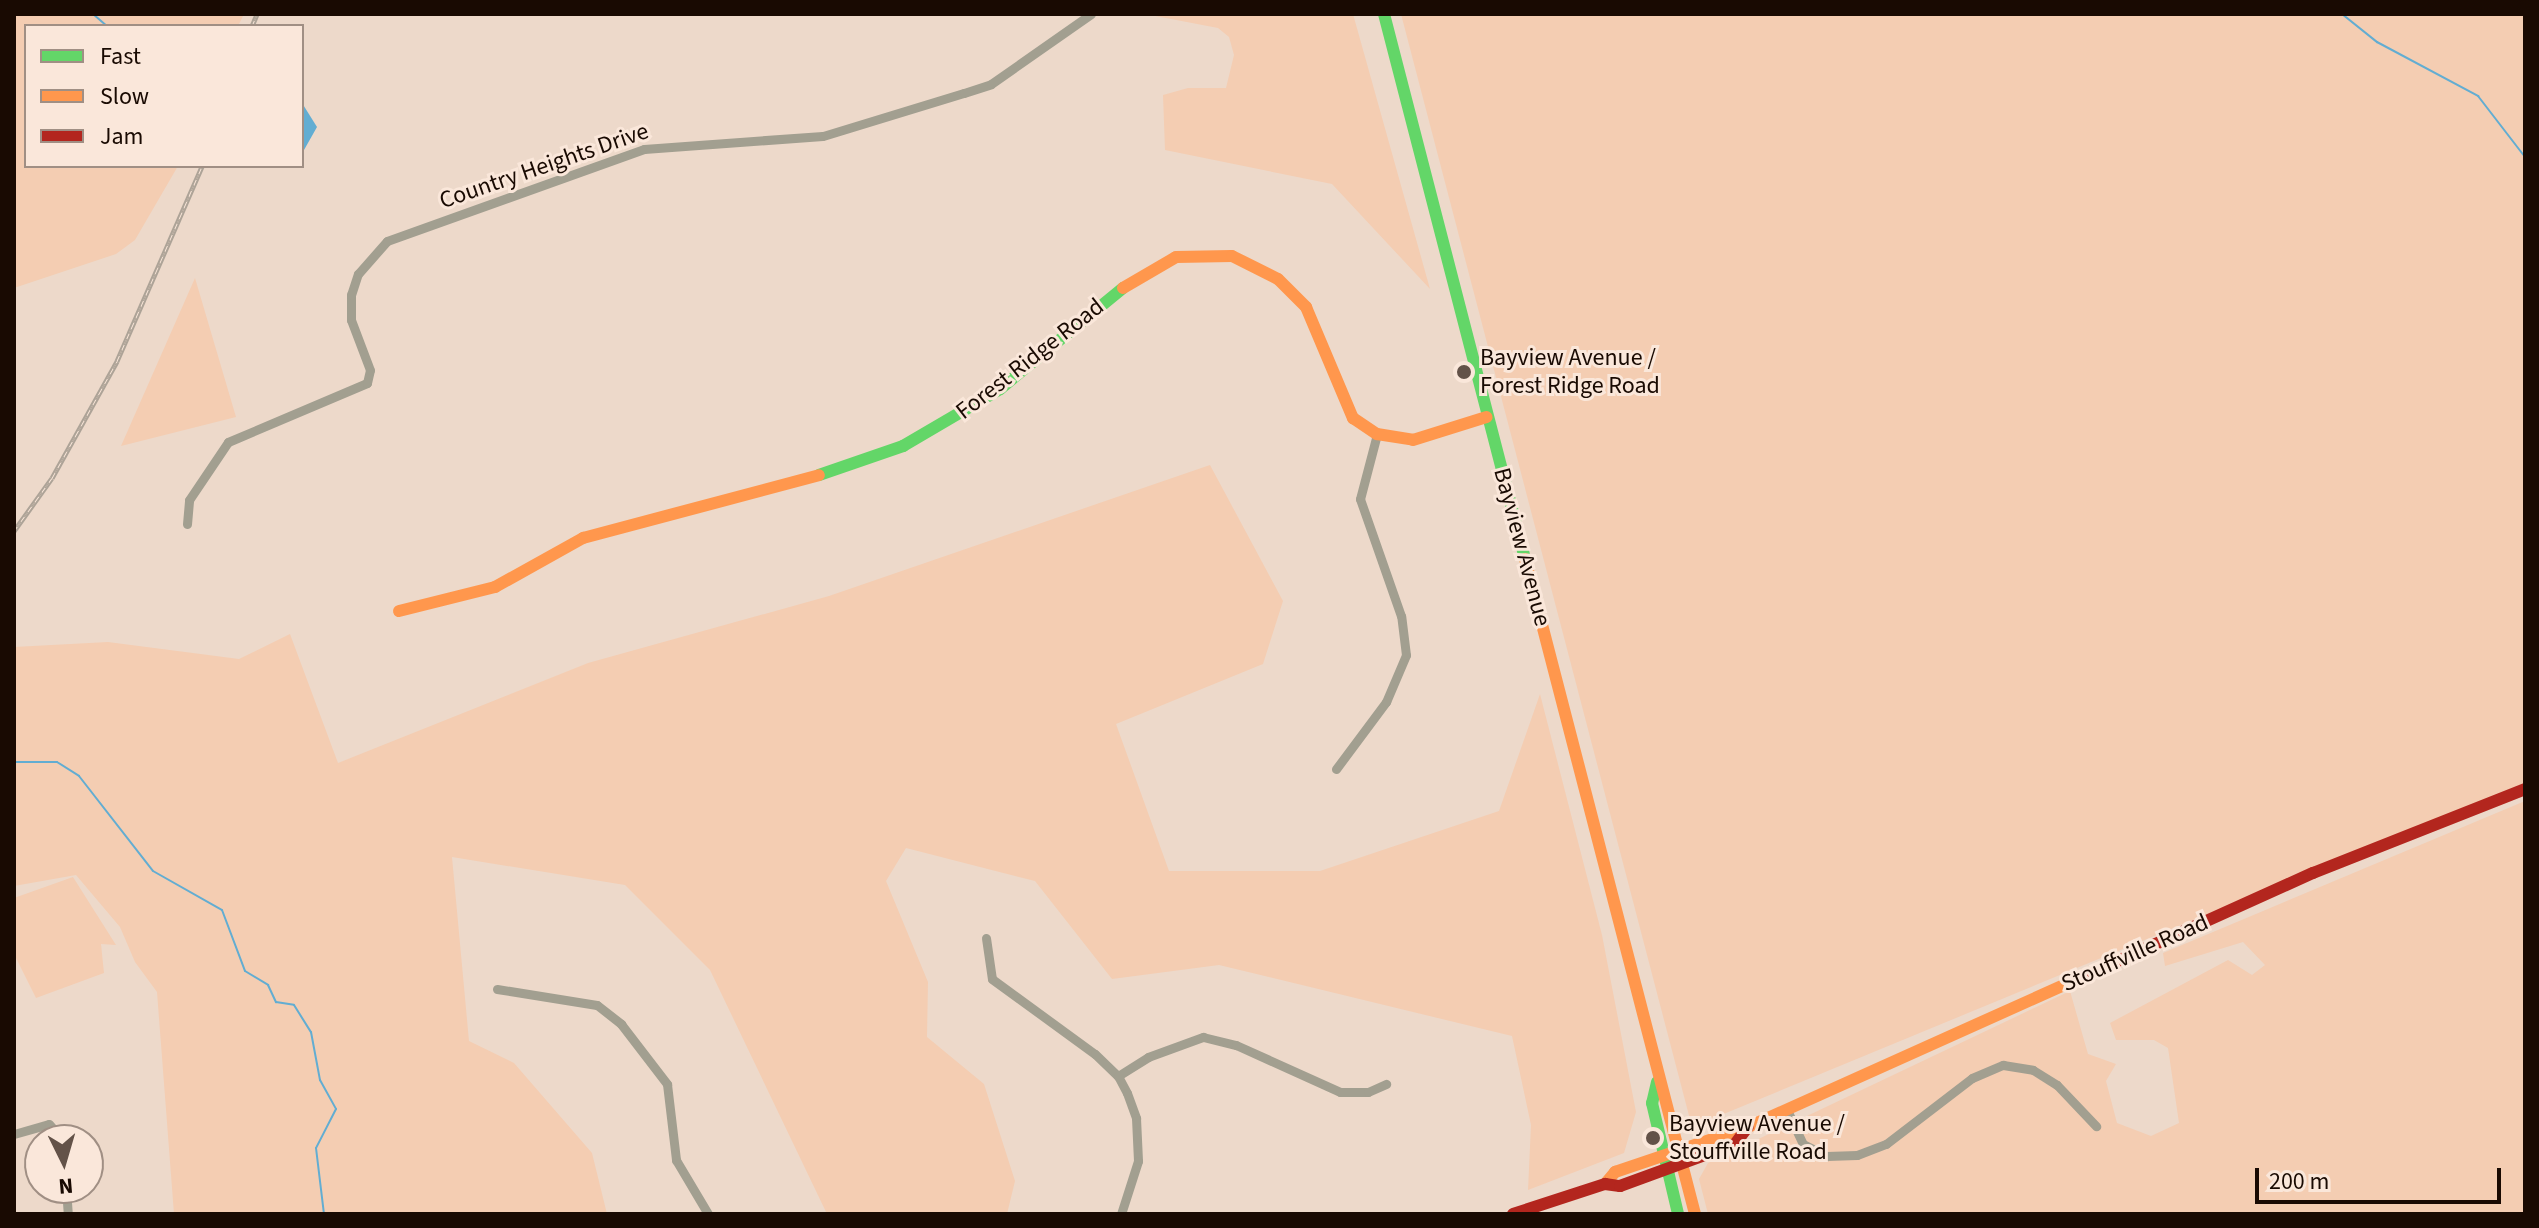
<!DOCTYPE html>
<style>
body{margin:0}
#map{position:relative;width:2539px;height:1228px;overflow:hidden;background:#edd9ca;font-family:"Source Sans 3",sans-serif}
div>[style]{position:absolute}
.green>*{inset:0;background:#f4cdb2}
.water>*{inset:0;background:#62add2}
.stream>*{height:2px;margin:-1px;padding:0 1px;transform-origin:1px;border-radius:1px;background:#62add2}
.street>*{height:9px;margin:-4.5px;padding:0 4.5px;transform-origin:4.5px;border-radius:4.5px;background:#a29f90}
.fast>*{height:12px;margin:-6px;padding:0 6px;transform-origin:6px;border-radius:6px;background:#63d668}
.slow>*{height:12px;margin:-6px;padding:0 6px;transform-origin:6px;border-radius:6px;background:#ff974d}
.jam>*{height:12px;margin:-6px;padding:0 6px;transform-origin:6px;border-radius:6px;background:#b3261e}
.rail>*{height:5px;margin-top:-2.5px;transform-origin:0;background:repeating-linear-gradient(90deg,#fae7da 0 6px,#ada397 0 12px);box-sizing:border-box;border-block:2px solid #ada397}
.dots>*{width:22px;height:22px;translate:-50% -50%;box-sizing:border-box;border:4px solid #fae7da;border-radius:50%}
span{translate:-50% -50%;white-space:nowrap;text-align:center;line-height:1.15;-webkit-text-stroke:6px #fae7da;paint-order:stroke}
.street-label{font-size:24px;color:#190a02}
.poi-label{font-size:24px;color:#190a02}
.left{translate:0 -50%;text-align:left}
.frame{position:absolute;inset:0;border:16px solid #190a02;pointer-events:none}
.legend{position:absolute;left:24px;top:24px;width:280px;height:144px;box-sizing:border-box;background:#fae7da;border:2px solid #a08f84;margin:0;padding:10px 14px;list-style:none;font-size:24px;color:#190a02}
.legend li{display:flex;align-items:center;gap:16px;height:40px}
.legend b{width:40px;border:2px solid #a08f84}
.north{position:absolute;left:24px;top:1124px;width:80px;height:80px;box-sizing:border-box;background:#fae7da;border:2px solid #a08f84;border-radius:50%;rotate:175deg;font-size:22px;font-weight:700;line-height:32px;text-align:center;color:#190a02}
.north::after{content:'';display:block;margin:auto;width:28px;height:36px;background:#635248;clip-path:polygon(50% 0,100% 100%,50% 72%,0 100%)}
.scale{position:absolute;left:2255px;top:1168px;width:246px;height:36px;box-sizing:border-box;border:4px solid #190a02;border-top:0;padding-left:10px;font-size:24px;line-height:28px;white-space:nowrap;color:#190a02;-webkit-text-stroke:6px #fae7da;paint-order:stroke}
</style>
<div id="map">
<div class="green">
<div style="clip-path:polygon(14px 14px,244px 14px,238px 26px,26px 26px,26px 166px,178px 166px,135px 240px,116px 254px,14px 288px)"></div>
<div style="clip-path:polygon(1145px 14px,1353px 14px,1430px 289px,1332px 184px,1165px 150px,1163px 95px,1188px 88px,1226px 88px,1234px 55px,1229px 37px,1218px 28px)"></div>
<div style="clip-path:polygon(1401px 14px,2525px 14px,2525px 783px,1692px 1127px)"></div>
<div style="clip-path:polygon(195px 278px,236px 417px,121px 446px)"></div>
<div style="clip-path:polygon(1210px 465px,1283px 601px,1263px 664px,1116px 724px,1169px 871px,1320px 871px,1499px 811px,1540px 694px,1602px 935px,1636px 1112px,1624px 1153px,1528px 1190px,1531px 1125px,1512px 1036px,1219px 965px,1112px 979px,1035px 881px,906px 848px,886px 881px,928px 982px,927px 1037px,984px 1084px,1015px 1181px,1007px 1214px,827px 1214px,710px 970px,625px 885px,452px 857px,469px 1041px,514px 1063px,592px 1153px,607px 1214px,174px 1214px,157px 992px,135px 962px,120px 927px,76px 875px,14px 886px,14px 647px,108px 642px,239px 659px,290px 634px,338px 763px,588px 663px,829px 596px)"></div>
<div style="clip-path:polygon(2525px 801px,2525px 1214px,1708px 1214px,1699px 1179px,1708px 1163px,2070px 991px,2088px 1054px,2116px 1064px,2106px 1081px,2117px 1123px,2151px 1136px,2179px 1123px,2168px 1048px,2154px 1040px,2116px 1040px,2110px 1023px,2228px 960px,2252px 975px,2265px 965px,2243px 942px,2165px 966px,2163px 953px)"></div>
<div style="clip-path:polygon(73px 877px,116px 945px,101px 944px,104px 973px,36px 998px,14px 954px,14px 898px)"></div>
</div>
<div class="water">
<div style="clip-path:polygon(302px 103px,317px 127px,304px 150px,302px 165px)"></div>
</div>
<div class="stream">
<div style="left:93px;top:14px;width:18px;rotate:41deg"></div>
<div style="left:2342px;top:14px;width:45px;rotate:38.7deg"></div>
<div style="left:2377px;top:42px;width:115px;rotate:28.1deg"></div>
<div style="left:2478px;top:96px;width:77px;rotate:52.4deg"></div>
<div style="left:14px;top:762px;width:43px"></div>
<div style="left:57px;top:762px;width:26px;rotate:32deg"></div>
<div style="left:79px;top:776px;width:120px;rotate:52.1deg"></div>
<div style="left:153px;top:871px;width:79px;rotate:29.5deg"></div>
<div style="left:222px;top:910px;width:65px;rotate:69.3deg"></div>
<div style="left:245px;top:971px;width:27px;rotate:31deg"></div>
<div style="left:268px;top:985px;width:19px;rotate:65deg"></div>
<div style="left:276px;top:1002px;width:18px;rotate:9deg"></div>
<div style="left:294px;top:1005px;width:32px;rotate:58deg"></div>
<div style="left:311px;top:1032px;width:49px;rotate:79.4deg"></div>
<div style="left:320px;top:1080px;width:33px;rotate:61deg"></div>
<div style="left:336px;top:1109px;width:44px;rotate:117.1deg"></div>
<div style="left:316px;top:1148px;width:66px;rotate:83.1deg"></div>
</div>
<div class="street">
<div style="left:187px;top:524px;width:24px;rotate:-85deg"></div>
<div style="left:189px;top:500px;width:70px;rotate:-56.1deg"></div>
<div style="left:228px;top:442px;width:151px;rotate:-23deg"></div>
<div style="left:367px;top:383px;width:13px;rotate:-77deg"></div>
<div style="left:370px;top:370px;width:53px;rotate:-110.8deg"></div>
<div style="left:351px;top:320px;width:25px;rotate:-90deg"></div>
<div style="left:351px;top:295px;width:22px;rotate:-72deg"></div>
<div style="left:358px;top:274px;width:44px;rotate:-48.7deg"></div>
<div style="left:387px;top:241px;width:273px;rotate:-19.7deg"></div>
<div style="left:644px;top:149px;width:179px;rotate:-4.2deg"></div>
<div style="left:823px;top:136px;width:147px;rotate:-17deg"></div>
<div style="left:964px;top:93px;width:28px;rotate:-18deg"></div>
<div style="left:991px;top:84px;width:122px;rotate:-35deg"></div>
<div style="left:1336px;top:769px;width:84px;rotate:-53.3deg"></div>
<div style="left:1386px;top:702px;width:51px;rotate:-66.9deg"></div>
<div style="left:1406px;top:655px;width:39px;rotate:-97deg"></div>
<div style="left:1401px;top:616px;width:124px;rotate:-109.3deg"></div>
<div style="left:1360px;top:499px;width:67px;rotate:-75.3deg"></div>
<div style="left:986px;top:938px;width:41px;rotate:81.7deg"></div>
<div style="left:992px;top:979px;width:127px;rotate:36.1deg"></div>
<div style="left:1095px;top:1054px;width:32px;rotate:44deg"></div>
<div style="left:1118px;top:1076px;width:19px;rotate:62deg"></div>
<div style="left:1127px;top:1093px;width:27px;rotate:70deg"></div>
<div style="left:1136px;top:1118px;width:43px;rotate:87.3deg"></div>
<div style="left:1138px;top:1161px;width:56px;rotate:107.8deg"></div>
<div style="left:497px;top:989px;width:101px;rotate:9.1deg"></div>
<div style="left:597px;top:1005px;width:31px;rotate:38deg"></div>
<div style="left:621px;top:1024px;width:76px;rotate:52.5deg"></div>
<div style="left:667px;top:1084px;width:77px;rotate:83.2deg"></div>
<div style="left:676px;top:1160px;width:63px;rotate:59.3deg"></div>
<div style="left:1118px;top:1076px;width:36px;rotate:-32deg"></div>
<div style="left:1148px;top:1057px;width:59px;rotate:-20deg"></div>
<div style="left:1203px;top:1037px;width:34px;rotate:14deg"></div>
<div style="left:1236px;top:1045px;width:114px;rotate:24.3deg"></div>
<div style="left:1340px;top:1092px;width:28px"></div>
<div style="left:1368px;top:1092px;width:20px;rotate:-24deg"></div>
<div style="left:1787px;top:1110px;width:38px;rotate:65deg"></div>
<div style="left:1803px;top:1144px;width:27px;rotate:27deg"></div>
<div style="left:1827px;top:1156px;width:30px;rotate:-2deg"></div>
<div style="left:1857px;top:1155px;width:31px;rotate:-21deg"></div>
<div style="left:1886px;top:1144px;width:108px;rotate:-37.5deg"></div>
<div style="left:1972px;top:1078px;width:34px;rotate:-23deg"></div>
<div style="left:2003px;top:1065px;width:30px;rotate:9deg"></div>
<div style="left:2033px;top:1070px;width:28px;rotate:32deg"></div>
<div style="left:2057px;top:1085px;width:57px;rotate:46.4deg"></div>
<div style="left:14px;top:1134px;width:36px;rotate:-16deg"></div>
<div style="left:49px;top:1124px;width:21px;rotate:49deg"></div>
<div style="left:66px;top:1188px;width:26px;rotate:86deg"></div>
</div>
<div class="fast">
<div style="left:1384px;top:14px;width:563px;rotate:75.49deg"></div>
<div style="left:819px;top:475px;width:89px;rotate:-19deg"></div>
<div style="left:903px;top:446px;width:113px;rotate:-30.4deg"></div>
<div style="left:1000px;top:389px;width:159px;rotate:-39.4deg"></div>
<div style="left:1657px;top:1082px;width:22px;rotate:103deg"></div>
<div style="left:1652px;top:1103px;width:114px;rotate:76.8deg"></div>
</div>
<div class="slow">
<div style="left:1123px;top:288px;width:61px;rotate:-30.3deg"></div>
<div style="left:1176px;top:257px;width:56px;rotate:-1deg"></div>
<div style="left:1232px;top:256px;width:51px;rotate:26.6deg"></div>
<div style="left:1278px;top:279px;width:40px;rotate:45deg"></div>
<div style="left:1306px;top:307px;width:121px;rotate:67.1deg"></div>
<div style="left:1353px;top:418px;width:29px;rotate:34deg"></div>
<div style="left:1377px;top:434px;width:36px;rotate:9deg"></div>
<div style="left:1413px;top:440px;width:77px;rotate:-17.3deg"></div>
<div style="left:1525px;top:559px;width:677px;rotate:75.45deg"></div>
<div style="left:399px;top:611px;width:99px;rotate:-14deg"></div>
<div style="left:495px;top:587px;width:101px;rotate:-29.1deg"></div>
<div style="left:583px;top:538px;width:244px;rotate:-14.9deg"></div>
<div style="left:1605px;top:1184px;width:16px;rotate:-50deg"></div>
<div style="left:1615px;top:1172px;width:140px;rotate:-18.7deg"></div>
<div style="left:1748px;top:1127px;width:374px;rotate:-24.2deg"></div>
</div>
<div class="jam">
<div style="left:2089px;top:974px;width:246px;rotate:-24.3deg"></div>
<div style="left:2313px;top:873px;width:228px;rotate:-21.6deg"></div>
<div style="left:1513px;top:1214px;width:97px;rotate:-18.1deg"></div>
<div style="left:1605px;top:1184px;width:15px;rotate:8deg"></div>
<div style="left:1620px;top:1186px;width:122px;rotate:-20.1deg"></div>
<div style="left:1735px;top:1144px;width:21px;rotate:-53deg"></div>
</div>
<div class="rail">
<div style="left:252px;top:26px;width:13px;rotate:-67deg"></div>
<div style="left:14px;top:531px;width:65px;rotate:-54.4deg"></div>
<div style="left:52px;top:478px;width:134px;rotate:-60.9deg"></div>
<div style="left:117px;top:361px;width:213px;rotate:-66.4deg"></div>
</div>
<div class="dots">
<div style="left:1464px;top:372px;background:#635248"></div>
<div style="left:1653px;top:1138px;background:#635248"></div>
</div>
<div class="street-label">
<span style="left:544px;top:166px;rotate:-19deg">Country Heights Drive</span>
<span style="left:1030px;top:359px;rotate:-38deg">Forest Ridge Road</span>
<span style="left:1522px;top:547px;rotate:75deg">Bayview Avenue</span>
<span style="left:2135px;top:953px;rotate:-24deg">Stouffville Road</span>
</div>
<div class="poi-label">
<span class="left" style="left:1480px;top:372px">Bayview Avenue /<br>Forest Ridge Road</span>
<span class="left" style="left:1669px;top:1138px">Bayview Avenue /<br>Stouffville Road</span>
</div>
<div class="frame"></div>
<ul class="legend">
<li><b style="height:10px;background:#63d668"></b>Fast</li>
<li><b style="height:10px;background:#ff974d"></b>Slow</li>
<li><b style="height:10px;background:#b3261e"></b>Jam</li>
</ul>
<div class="north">N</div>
<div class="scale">200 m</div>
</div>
